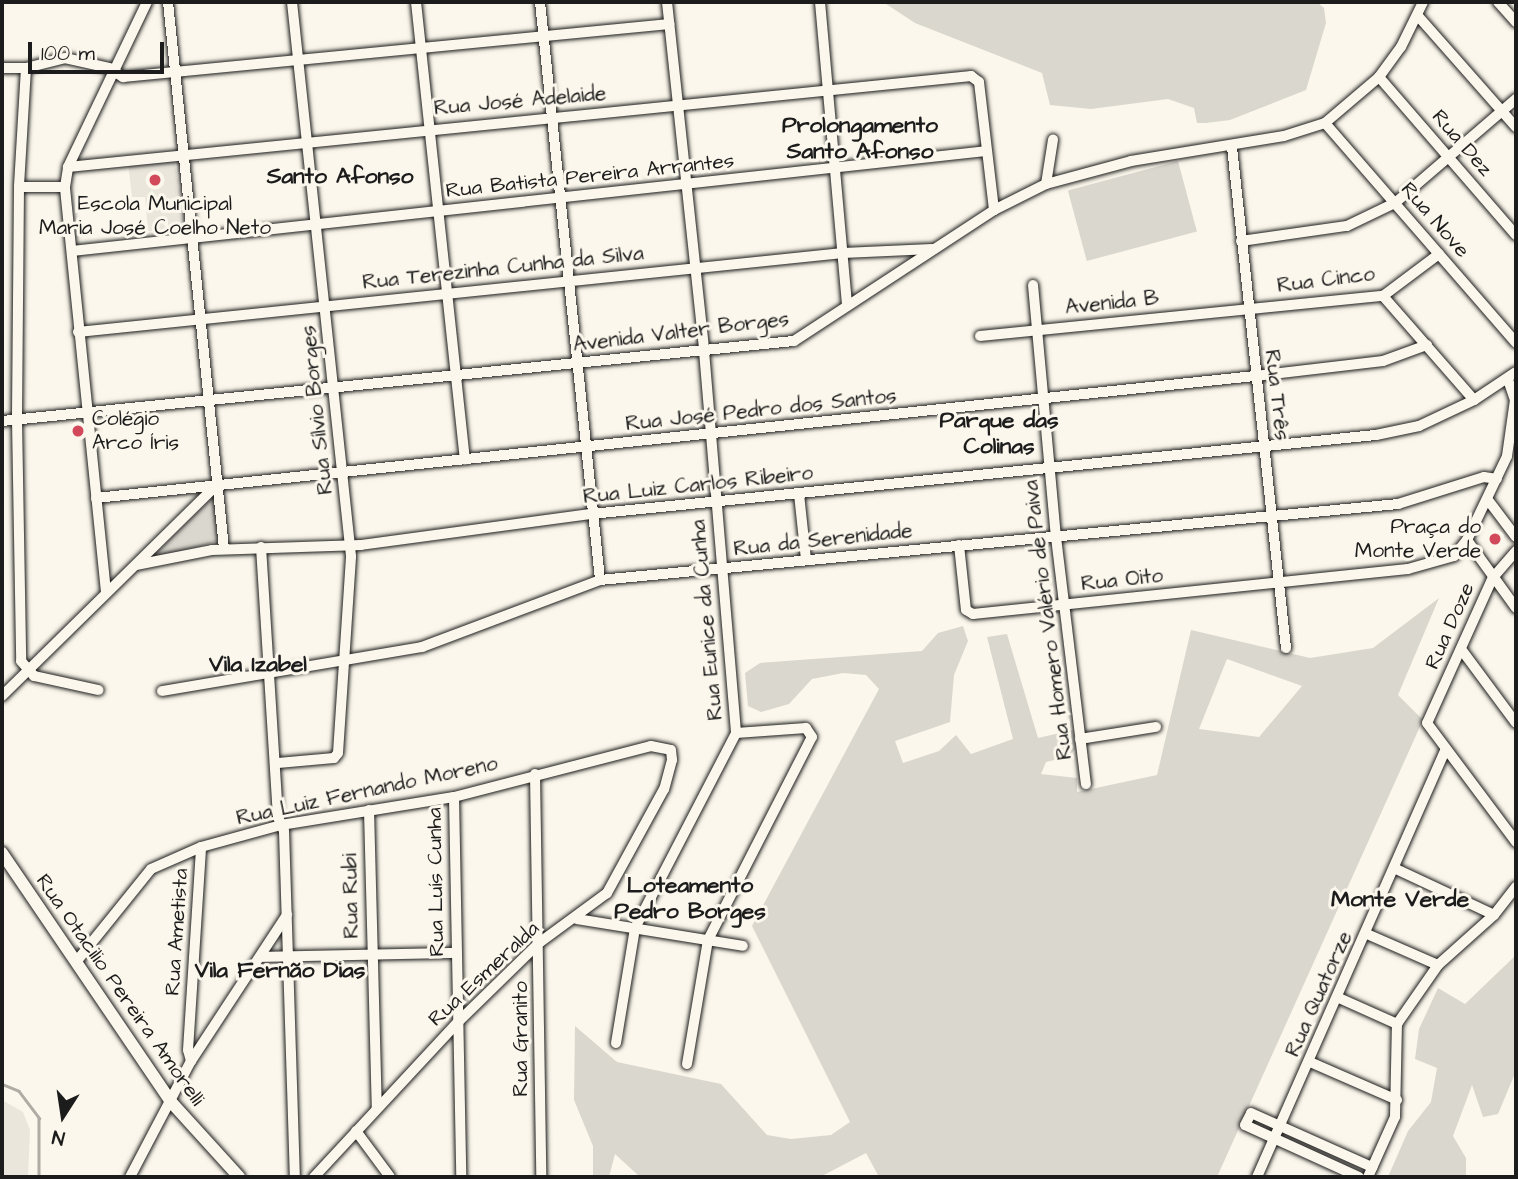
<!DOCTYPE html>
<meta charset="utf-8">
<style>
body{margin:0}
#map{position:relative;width:1518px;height:1179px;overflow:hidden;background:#fbf7ec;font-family:"Architects Daughter",sans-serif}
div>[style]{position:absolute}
.built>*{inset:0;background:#eae6dc}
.green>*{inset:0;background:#dad7ce;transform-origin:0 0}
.stream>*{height:2.5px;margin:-1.25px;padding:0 1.25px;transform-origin:1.25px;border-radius:1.25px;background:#afaca5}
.roads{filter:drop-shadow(0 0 2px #1c1c1c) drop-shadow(0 0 2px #1c1c1c)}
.minor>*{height:10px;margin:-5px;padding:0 5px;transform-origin:5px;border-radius:5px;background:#fbf7ec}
.major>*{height:12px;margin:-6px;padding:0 6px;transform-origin:6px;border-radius:6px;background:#fbf7ec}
.dots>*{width:19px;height:19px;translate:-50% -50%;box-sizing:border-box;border:4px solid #fbf7ec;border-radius:50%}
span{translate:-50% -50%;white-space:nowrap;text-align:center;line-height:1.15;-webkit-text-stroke:6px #fbf7ec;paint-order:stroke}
.street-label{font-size:21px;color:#1c1c1c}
.poi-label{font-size:21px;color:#1c1c1c}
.left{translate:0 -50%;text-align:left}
.right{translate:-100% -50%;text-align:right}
.neighbourhood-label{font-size:23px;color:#1c1c1c;font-weight:700}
.frame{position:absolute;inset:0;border:4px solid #1c1c1c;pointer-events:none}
.north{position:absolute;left:28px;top:1081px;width:70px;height:70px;-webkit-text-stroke:5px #fbf7ec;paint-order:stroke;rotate:192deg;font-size:19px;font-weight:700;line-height:28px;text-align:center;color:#1c1c1c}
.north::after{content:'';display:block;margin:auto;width:24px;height:32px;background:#1c1c1c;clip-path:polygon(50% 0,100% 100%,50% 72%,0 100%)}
.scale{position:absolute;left:28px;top:42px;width:136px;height:32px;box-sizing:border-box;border:4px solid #1c1c1c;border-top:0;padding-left:9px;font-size:21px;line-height:24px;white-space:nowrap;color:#1c1c1c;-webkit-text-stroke:5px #fbf7ec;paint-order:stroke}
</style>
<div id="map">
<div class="built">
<div style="clip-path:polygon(174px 159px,186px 227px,148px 231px,145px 197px,132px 197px,128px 163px)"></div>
<div style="clip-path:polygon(2px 1100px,23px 1112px,30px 1130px,28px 1177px,2px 1177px)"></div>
</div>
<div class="green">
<div style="clip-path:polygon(883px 2px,1317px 2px,1324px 8px,1326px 23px,1306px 90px,1230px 120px,1206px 123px,1197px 123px,1194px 108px,1168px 99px,1091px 109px,1050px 105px,1042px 73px,915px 23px)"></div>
<div style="left:1178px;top:161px;width:73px;height:114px;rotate:75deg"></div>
<div style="clip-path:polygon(214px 496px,219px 541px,150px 559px)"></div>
<div style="clip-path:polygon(evenodd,1439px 598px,1398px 695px,1423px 720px,1217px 1177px,879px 1177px,866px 1153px,820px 1177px,640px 1177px,615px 1154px,609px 1177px,593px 1177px,593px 1146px,574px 1100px,575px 1026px,617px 1062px,721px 1084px,767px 1135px,791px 1139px,831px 1135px,850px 1122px,752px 926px,879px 689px,866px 675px,843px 673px,812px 679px,789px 704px,761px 712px,748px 706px,745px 673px,760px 663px,922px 651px,938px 633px,963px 626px,968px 641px,954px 675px,950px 722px,895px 741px,903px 763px,939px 751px,956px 735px,971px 754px,1013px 739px,987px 637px,1007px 634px,1038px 738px,1073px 730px,1076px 749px,1067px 757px,1046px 762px,1041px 774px,1077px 778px,1077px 792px,1157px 775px,1191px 630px,1310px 658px,1373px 648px,1439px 598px,1227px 659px,1302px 686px,1259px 737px,1199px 729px,1227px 659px)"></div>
<div style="clip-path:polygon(1516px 955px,1516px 1071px,1498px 1114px,1483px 1117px,1472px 1085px,1453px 1136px,1466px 1158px,1466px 1177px,1388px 1177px,1408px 1131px,1431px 1102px,1437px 1068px,1415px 1059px,1419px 1029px,1438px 988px,1465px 1004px)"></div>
</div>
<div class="stream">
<div style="left:2px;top:1084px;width:18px;rotate:22deg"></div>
<div style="left:19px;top:1091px;width:34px;rotate:53deg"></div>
<div style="left:39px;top:1118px;width:59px;rotate:90deg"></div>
</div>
<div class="roads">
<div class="minor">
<div style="left:168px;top:2px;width:550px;rotate:84.15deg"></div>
<div style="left:416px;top:2px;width:460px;rotate:83.9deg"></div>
<div style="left:540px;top:2px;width:581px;rotate:84.07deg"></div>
<div style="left:667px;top:2px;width:351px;rotate:83.9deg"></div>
<div style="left:704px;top:351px;width:383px;rotate:85.2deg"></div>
<div style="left:820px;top:2px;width:302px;rotate:84.9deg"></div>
<div style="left:1498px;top:2px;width:27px;rotate:48deg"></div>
<div style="left:1418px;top:16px;width:148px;rotate:48.6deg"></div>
<div style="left:2px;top:68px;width:24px"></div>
<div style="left:26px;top:68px;width:40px;rotate:-14.4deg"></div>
<div style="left:65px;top:58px;width:45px;rotate:12.8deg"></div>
<div style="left:109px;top:68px;width:17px;rotate:33deg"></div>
<div style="left:123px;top:77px;width:549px;rotate:-5.54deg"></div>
<div style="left:26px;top:68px;width:119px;rotate:93.4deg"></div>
<div style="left:19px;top:187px;width:233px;rotate:90.5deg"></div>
<div style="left:17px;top:420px;width:241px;rotate:89deg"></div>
<div style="left:21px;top:661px;width:20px;rotate:49deg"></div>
<div style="left:34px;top:676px;width:66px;rotate:12.3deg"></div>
<div style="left:1379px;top:77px;width:209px;rotate:49.1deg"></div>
<div style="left:1325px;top:123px;width:291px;rotate:49deg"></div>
<div style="left:1232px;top:147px;width:504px;rotate:83.85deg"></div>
<div style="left:68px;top:167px;width:908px;rotate:-5.75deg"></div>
<div style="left:971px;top:76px;width:10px;rotate:37deg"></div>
<div style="left:979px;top:82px;width:129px;rotate:83.3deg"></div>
<div style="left:1046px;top:184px;width:45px;rotate:-81deg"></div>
<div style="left:19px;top:187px;width:46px"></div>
<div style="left:1241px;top:241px;width:107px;rotate:-8.1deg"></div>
<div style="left:1347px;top:226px;width:53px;rotate:-25.6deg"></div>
<div style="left:1395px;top:203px;width:160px;rotate:-40.7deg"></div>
<div style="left:72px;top:251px;width:919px;rotate:-6.24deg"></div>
<div style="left:1033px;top:285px;width:253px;rotate:84.8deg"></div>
<div style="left:1056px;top:537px;width:249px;rotate:83.1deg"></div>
<div style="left:1383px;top:296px;width:138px;rotate:48.8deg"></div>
<div style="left:78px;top:332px;width:769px;rotate:-5.9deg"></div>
<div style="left:843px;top:253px;width:89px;rotate:-2.6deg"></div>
<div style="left:980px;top:336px;width:405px;rotate:-5.7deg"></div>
<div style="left:1383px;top:296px;width:70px;rotate:-36.9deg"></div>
<div style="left:2px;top:421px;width:796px;rotate:-5.77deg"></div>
<div style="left:794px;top:341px;width:239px;rotate:-33.2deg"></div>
<div style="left:994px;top:210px;width:58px;rotate:-26.6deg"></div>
<div style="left:1046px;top:184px;width:88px;rotate:-15.1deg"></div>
<div style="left:1131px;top:161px;width:155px;rotate:-9.3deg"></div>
<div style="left:1284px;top:136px;width:43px;rotate:-17.6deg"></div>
<div style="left:1325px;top:123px;width:71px;rotate:-40.4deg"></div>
<div style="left:1379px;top:77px;width:37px;rotate:-54deg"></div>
<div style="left:1401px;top:47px;width:50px;rotate:-63.9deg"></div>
<div style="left:799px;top:494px;width:65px;rotate:83.9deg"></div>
<div style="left:96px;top:498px;width:1165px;rotate:-6.01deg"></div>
<div style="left:1255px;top:376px;width:129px;rotate:-6.7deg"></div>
<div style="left:1383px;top:361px;width:47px;rotate:-20deg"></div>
<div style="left:1488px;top:500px;width:46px;rotate:52.9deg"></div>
<div style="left:1467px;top:540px;width:84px;rotate:54.2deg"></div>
<div style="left:959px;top:545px;width:65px;rotate:83.9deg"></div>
<div style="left:966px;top:610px;width:8px;rotate:30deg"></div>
<div style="left:973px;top:614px;width:437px;rotate:-5.9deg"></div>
<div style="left:1408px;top:569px;width:48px;rotate:-15.8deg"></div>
<div style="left:1454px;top:556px;width:21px;rotate:-51deg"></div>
<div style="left:1467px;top:540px;width:93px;rotate:-64.5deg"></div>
<div style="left:1507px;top:456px;width:57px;rotate:-81.9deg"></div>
<div style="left:1515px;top:400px;width:21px;rotate:-109deg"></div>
<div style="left:261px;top:547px;width:271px;rotate:86.4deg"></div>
<div style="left:278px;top:817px;width:15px;rotate:67deg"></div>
<div style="left:284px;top:831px;width:346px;rotate:88.2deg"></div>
<div style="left:1516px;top:551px;width:35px;rotate:131deg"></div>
<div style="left:1493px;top:577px;width:160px;rotate:114.3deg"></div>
<div style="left:1427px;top:723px;width:149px;rotate:53.2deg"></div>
<div style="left:136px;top:565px;width:77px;rotate:-11.2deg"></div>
<div style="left:212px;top:550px;width:149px;rotate:-1.9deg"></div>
<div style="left:361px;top:545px;width:232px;rotate:-7.7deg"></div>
<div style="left:591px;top:514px;width:789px;rotate:-5.75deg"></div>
<div style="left:1376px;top:435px;width:44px;rotate:-11.8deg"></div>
<div style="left:1419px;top:426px;width:61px;rotate:-25.3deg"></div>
<div style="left:1474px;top:400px;width:50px;rotate:-33.7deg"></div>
<div style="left:106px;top:592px;width:407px;rotate:-95.8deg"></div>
<div style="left:65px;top:187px;width:20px;rotate:-81deg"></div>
<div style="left:68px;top:167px;width:183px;rotate:-64.4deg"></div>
<div style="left:1461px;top:649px;width:92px;rotate:53.4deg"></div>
<div style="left:162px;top:691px;width:264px;rotate:-9.6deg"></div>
<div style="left:422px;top:647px;width:190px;rotate:-20.6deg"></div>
<div style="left:600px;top:580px;width:802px;rotate:-5.44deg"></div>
<div style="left:1398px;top:504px;width:90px;rotate:-17.4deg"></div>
<div style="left:1484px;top:477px;width:13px;rotate:9deg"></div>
<div style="left:2px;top:696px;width:304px;rotate:-44.5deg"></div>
<div style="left:1080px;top:739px;width:77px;rotate:-9deg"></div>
<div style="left:278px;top:763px;width:56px;rotate:-5.1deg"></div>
<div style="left:334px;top:758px;width:6px;rotate:-51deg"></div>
<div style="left:338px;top:753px;width:197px;rotate:-86.2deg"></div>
<div style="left:351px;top:556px;width:557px;rotate:-96.08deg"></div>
<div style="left:535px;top:774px;width:403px;rotate:89.1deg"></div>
<div style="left:454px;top:797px;width:380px;rotate:88.9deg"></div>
<div style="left:369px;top:810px;width:298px;rotate:88.5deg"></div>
<div style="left:1396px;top:869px;width:108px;rotate:25.1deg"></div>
<div style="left:577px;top:919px;width:168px;rotate:9.2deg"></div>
<div style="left:1367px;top:934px;width:77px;rotate:23.6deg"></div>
<div style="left:262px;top:957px;width:194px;rotate:-1.2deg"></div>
<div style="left:76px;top:962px;width:119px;rotate:-51.1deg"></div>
<div style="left:151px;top:869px;width:55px;rotate:-23.7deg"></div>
<div style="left:201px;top:847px;width:83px;rotate:-15.4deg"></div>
<div style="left:281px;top:825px;width:175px;rotate:-9.2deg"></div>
<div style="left:454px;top:797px;width:203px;rotate:-14.5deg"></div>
<div style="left:651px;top:746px;width:20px;rotate:11deg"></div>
<div style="left:671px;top:750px;width:10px;rotate:84deg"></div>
<div style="left:672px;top:760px;width:30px;rotate:105deg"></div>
<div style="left:664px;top:789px;width:119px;rotate:118.7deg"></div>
<div style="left:607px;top:893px;width:84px;rotate:143.7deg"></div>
<div style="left:539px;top:943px;width:113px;rotate:135.7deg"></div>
<div style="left:458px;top:1022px;width:212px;rotate:132.9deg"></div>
<div style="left:1339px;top:998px;width:64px;rotate:24.1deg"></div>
<div style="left:616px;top:1043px;width:117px;rotate:-80.6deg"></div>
<div style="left:635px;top:928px;width:220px;rotate:-62.6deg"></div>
<div style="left:191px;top:1061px;width:11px;rotate:-105deg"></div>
<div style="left:188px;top:1050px;width:203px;rotate:-86.3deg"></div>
<div style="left:1310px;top:1062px;width:95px;rotate:23.6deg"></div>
<div style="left:687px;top:1064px;width:126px;rotate:-80.4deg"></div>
<div style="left:708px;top:940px;width:228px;rotate:-62.9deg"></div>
<div style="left:812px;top:737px;width:11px;rotate:-124deg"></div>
<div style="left:806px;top:728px;width:70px;rotate:175.9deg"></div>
<div style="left:356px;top:1131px;width:57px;rotate:53.5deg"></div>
<div style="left:130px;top:1177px;width:131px;rotate:-62.3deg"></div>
<div style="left:191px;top:1061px;width:175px;rotate:-56.7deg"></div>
<div style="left:1257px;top:1177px;width:468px;rotate:-66.2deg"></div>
<div style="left:1359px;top:1177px;width:125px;rotate:-155.5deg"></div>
<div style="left:1245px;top:1125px;width:13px;rotate:-63deg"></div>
<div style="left:1251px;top:1113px;width:133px;rotate:24.1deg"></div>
<div style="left:1368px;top:1177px;width:66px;rotate:-65.8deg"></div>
<div style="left:1395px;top:1117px;width:93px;rotate:-88.8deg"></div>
<div style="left:1397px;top:1024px;width:72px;rotate:-55.2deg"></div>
<div style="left:1438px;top:965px;width:75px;rotate:-41.8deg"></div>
<div style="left:1494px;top:915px;width:36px;rotate:-52deg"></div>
</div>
<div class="major">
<div style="left:2px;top:853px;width:302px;rotate:55.8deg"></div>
<div style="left:172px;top:1103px;width:100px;rotate:47.8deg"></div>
</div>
</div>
<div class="dots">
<div style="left:155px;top:180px;background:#d1495b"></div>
<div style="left:78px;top:431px;background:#d1495b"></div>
<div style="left:1495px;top:539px;background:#d1495b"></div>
</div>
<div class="street-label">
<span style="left:520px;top:101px;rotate:-5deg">Rua José Adelaide</span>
<span style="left:1462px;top:143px;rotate:49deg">Rua Dez</span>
<span style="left:590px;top:176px;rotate:-6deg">Rua Batista Pereira Arrantes</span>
<span style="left:1435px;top:220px;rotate:49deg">Rua Nove</span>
<span style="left:503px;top:268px;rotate:-6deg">Rua Terezinha Cunha da Silva</span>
<span style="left:1326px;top:280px;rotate:-7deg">Rua Cinco</span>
<span style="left:1112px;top:303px;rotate:-6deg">Avenida B</span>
<span style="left:681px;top:332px;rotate:-7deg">Avenida Valter Borges</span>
<span style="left:1277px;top:395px;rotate:83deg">Rua Três</span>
<span style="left:317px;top:410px;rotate:-96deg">Rua Sílvio Borges</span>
<span style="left:761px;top:410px;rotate:-6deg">Rua José Pedro dos Santos</span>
<span style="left:698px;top:485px;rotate:-6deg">Rua Luiz Carlos Ribeiro</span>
<span style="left:823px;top:540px;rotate:-6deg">Rua da Serenidade</span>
<span style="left:1122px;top:580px;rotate:-6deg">Rua Oito</span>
<span style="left:707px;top:620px;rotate:-95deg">Rua Eunice da Cunha</span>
<span style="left:1048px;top:620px;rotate:-97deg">Rua Homero Valério de Paiva</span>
<span style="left:1450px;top:626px;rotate:-66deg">Rua Doze</span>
<span style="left:367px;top:791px;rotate:-12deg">Rua Luiz Fernando Moreno</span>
<span style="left:436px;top:882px;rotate:-91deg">Rua Luís Cunha</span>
<span style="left:351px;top:896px;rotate:-91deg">Rua Rubi</span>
<span style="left:177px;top:932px;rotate:-86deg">Rua Ametista</span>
<span style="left:484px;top:974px;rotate:-43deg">Rua Esmeralda</span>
<span style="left:120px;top:990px;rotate:55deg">Rua Otacilio Pereira Amorelli</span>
<span style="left:1319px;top:994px;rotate:-66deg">Rua Quatorze</span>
<span style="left:521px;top:1039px;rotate:-90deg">Rua Granito</span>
</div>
<div class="poi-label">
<span style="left:155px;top:216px">Escola Municipal<br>Maria José Coelho Neto</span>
<span class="left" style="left:92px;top:431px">Colégio<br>Arco Íris</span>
<span class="right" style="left:1481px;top:539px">Praça do<br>Monte Verde</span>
</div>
<div class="neighbourhood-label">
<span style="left:860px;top:138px">Prolongamento<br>Santo Afonso</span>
<span style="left:340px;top:176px">Santo Afonso</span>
<span style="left:999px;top:433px">Parque das<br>Colinas</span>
<span style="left:258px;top:664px">Vila Izabel</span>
<span style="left:690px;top:898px">Loteamento<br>Pedro Borges</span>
<span style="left:1400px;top:899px">Monte Verde</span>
<span style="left:280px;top:970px">Vila Fernão Dias</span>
</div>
<div class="frame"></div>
<div class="north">N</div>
<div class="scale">100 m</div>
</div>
